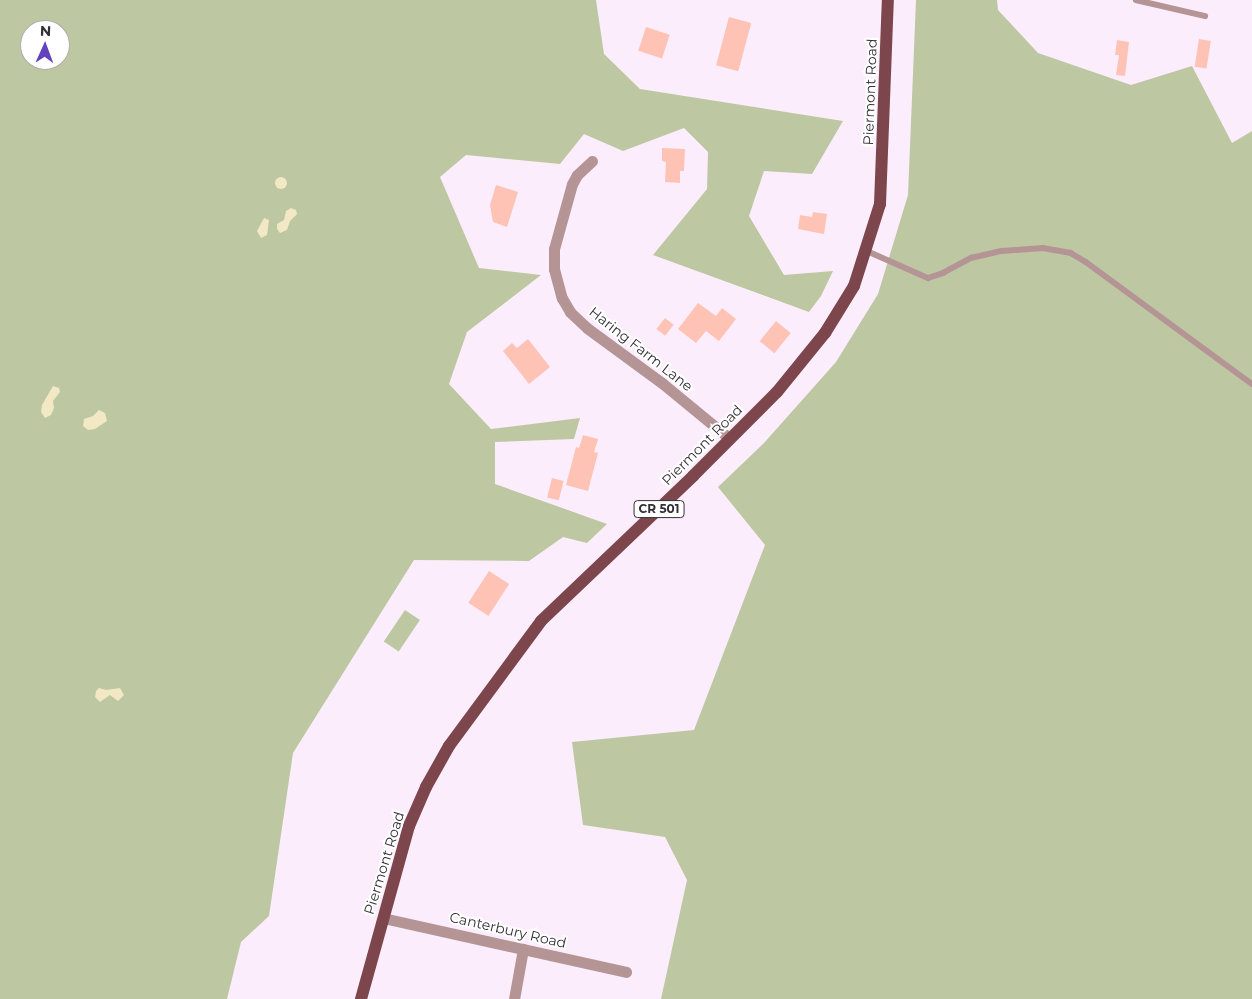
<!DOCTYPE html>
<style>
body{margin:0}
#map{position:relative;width:1252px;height:999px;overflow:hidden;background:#fbedfc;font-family:Montserrat,sans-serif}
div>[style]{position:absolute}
.green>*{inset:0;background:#bdc8a2;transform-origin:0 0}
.sand>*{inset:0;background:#f2e8c3}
.round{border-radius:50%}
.building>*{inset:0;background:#fec3b4;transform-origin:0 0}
.service>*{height:5.5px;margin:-2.75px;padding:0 2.75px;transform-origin:2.75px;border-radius:2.75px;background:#b59496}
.minor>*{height:11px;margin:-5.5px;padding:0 5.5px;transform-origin:5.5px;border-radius:5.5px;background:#b59496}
.primary>*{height:12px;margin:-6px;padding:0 6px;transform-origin:6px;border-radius:6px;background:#7d464c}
span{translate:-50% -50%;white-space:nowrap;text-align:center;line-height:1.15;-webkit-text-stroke:4px #fff;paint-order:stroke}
.shield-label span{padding:1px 4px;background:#fff;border:1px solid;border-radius:4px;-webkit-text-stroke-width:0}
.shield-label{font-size:12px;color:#342f35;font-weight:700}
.street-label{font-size:14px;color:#342f35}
.north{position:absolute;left:20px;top:20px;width:50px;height:50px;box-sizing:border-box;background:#fff;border:1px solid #aeacae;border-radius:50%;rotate:2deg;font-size:14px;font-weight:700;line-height:20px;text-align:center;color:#342f35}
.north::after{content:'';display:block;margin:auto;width:18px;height:22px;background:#6243bc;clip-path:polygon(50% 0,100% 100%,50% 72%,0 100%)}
</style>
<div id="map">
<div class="green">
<div style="clip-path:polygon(evenodd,0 0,596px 0,604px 54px,640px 89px,843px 121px,812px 174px,764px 171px,749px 216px,784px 275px,833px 271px,821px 296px,809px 312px,653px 255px,707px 189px,708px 152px,684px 128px,623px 151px,584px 134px,560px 164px,466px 155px,440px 177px,479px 268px,541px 275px,467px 332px,449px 384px,491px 429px,580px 418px,574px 439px,495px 442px,495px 484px,607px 524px,587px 543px,563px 537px,529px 561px,414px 560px,293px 753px,269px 916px,241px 942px,227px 999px,0 999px,0 0,30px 30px,60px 30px,60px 60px,30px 60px,30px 30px)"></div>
<div style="clip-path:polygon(916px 0,997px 0,998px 10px,1038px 53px,1131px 85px,1192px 66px,1232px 143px,1252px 131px,1252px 999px,661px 999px,687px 880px,665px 837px,583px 825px,572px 742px,694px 730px,765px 545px,718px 487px,764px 443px,836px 362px,878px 294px,908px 195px)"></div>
<div style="left:405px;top:610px;width:18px;height:38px;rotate:34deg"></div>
</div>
<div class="sand">
<div class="round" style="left:275px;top:177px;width:12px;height:12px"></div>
<div style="clip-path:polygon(291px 208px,296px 210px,297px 214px,290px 221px,287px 230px,280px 233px,277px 229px,277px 224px,284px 220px,286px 211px)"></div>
<div style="clip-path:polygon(264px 218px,269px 220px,267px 235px,261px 238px,257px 231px)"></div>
<div style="clip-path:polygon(53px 386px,59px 388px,60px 392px,53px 401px,54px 408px,51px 415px,45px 418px,41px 412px,42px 405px)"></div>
<div style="clip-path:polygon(99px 410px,105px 413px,107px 421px,95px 429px,88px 430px,83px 426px,84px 419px,93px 416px)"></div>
<div style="clip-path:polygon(99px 688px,106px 690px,120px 688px,124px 695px,118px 701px,110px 695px,100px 702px,95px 697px,96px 691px)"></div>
</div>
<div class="building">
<div style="left:729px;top:17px;width:23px;height:50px;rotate:15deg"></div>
<div style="left:646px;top:27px;width:25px;height:25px;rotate:18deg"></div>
<div style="left:1199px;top:39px;width:12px;height:28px;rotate:9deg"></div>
<div style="clip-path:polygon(1117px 40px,1129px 42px,1125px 76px,1116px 75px,1119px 55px,1115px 55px)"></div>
<div style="clip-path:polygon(662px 148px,685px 149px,684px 171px,680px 171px,680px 183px,665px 182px,666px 162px,662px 161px)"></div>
<div style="clip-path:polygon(496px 185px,518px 192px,507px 227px,493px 222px,490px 205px)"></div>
<div style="clip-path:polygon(813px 212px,827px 214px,824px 234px,798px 229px,800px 215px,812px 217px)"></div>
<div style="clip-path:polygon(698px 303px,716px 316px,722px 308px,736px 319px,719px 341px,706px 331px,696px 343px,678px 329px)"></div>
<div style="left:665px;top:318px;width:11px;height:14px;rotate:38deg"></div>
<div style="left:776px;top:321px;width:19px;height:26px;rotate:39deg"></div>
<div style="clip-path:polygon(528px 339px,550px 367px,529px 384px,503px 351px,512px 343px,517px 348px)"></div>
<div style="clip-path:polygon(583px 435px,598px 439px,594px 452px,598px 453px,588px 491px,566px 485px,576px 447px,579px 448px)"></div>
<div style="left:552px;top:478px;width:12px;height:20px;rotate:14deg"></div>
<div style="left:489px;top:571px;width:24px;height:38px;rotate:33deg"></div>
</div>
<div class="service">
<div style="left:1136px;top:0;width:71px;rotate:13.1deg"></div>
<div style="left:867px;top:251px;width:67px;rotate:23.9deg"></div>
<div style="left:928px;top:278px;width:16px;rotate:-18deg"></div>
<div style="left:943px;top:273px;width:32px;rotate:-28deg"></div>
<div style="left:971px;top:258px;width:32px;rotate:-13deg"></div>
<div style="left:1002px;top:251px;width:41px;rotate:-4.2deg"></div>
<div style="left:1043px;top:248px;width:28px;rotate:10deg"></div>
<div style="left:1071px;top:253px;width:17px;rotate:31deg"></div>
<div style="left:1086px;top:262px;width:206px;rotate:36.3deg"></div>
</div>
<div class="minor">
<div style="left:592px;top:161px;width:21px;rotate:137deg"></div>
<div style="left:577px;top:175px;width:10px;rotate:119deg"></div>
<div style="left:572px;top:184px;width:67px;rotate:105.5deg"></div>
<div style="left:554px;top:249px;width:20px;rotate:90deg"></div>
<div style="left:554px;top:269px;width:30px;rotate:75deg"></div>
<div style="left:562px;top:298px;width:16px;rotate:60deg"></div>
<div style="left:570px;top:312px;width:23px;rotate:43deg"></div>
<div style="left:587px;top:328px;width:93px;rotate:36.3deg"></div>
<div style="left:662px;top:383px;width:87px;rotate:39.4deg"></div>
<div style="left:383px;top:918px;width:249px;rotate:12.5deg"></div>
<div style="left:514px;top:999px;width:51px;rotate:-79.8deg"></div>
</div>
<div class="primary">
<div style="left:361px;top:999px;width:180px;rotate:-74.5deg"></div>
<div style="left:409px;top:826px;width:43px;rotate:-66.4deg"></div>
<div style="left:426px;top:787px;width:47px;rotate:-60.7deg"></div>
<div style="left:449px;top:746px;width:155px;rotate:-53.6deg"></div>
<div style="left:541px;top:621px;width:210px;rotate:-43.6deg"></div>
<div style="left:693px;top:476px;width:119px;rotate:-45deg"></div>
<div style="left:777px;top:392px;width:76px;rotate:-50.9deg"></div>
<div style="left:825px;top:333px;width:55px;rotate:-58.3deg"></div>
<div style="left:854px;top:286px;width:86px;rotate:-72.4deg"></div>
<div style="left:880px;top:204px;width:204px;rotate:-87.8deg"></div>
</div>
<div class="shield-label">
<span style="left:659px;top:509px">CR 501</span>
</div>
<div class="street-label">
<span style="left:870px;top:92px;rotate:-88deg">Piermont Road</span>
<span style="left:641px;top:349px;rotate:38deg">Haring Farm Lane</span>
<span style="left:702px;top:445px;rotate:-45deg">Piermont Road</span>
<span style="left:384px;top:863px;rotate:-73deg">Piermont Road</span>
<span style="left:508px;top:930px;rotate:13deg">Canterbury Road</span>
</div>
<div class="north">N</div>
</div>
